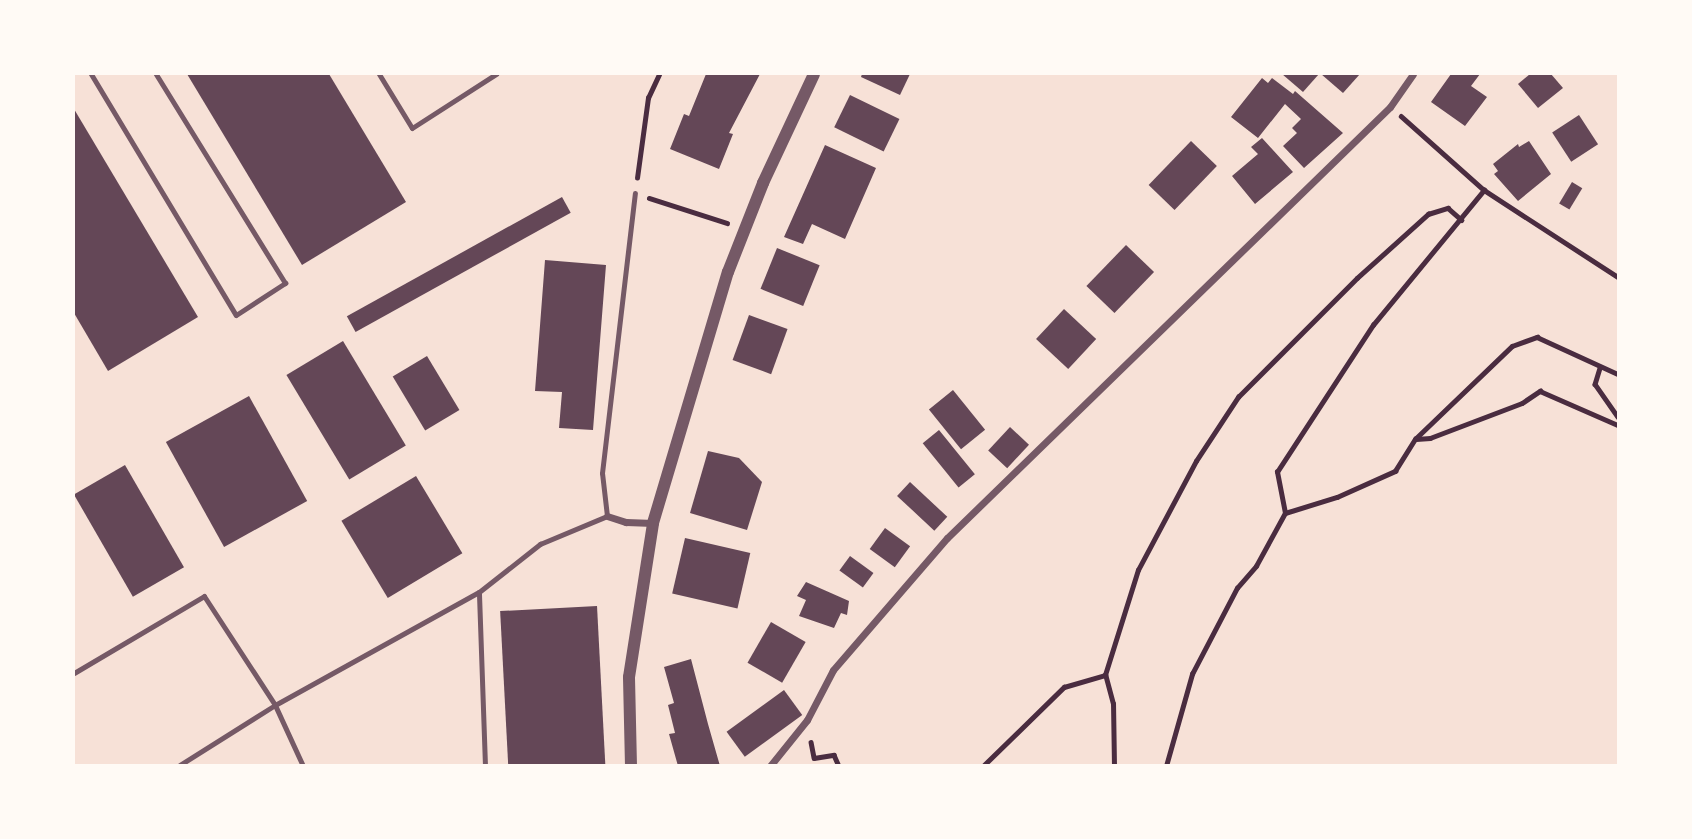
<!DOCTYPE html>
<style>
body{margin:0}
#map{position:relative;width:1692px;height:839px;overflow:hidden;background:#f7e1d7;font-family:"Golos Text",sans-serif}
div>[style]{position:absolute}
.building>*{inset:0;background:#644757;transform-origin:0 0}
.path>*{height:4.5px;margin:-2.25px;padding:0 2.25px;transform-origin:2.25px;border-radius:2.25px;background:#4a2c40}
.service>*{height:5px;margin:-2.5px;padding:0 2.5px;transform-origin:2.5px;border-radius:2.5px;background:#755966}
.minor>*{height:7px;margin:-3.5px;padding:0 3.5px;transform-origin:3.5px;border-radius:3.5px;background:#755966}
.tertiary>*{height:12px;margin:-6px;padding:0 6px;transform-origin:6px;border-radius:6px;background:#755966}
span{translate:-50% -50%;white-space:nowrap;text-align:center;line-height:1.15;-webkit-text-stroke:6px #fffaf5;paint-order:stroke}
.frame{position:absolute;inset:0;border:75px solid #fffaf5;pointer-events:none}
</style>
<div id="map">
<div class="building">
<div style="clip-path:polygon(187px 74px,329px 74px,406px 202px,302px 265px)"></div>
<div style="clip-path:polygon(706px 74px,760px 74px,729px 133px,733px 134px,719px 169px,670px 149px,684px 114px,689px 116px)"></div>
<div style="clip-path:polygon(862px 74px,910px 74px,900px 95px,861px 77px)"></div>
<div style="clip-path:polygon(1282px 74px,1319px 74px,1303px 92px)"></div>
<div style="clip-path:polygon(1321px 74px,1360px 74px,1343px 93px)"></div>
<div style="clip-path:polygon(1451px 74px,1480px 74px,1471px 86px,1487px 97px,1465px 126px,1431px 102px)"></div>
<div style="clip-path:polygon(1530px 74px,1551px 74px,1563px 88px,1538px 108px,1518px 84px)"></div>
<div style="clip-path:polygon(1262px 78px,1268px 83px,1272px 78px,1293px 94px,1295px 91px,1343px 133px,1304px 168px,1283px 146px,1297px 133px,1292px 128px,1301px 119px,1285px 104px,1258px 138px,1231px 117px)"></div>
<div style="left:850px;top:95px;width:55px;height:36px;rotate:26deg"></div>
<div style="clip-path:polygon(74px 109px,198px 317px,108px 371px,74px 313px)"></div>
<div style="left:1579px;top:115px;width:35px;height:32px;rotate:57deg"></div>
<div style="clip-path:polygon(1262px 138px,1293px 172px,1255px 204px,1232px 176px,1258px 154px,1251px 147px)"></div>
<div style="left:1191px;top:141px;width:36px;height:61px;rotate:44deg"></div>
<div style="clip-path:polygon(1529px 141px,1551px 174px,1518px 201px,1494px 174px,1498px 171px,1493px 164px,1518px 144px,1519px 147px)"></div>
<div style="clip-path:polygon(825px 145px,876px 168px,845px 239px,812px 224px,803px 244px,784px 237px)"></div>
<div style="left:1572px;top:182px;width:12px;height:25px;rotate:31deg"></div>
<div style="left:562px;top:197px;width:18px;height:246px;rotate:61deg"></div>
<div style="left:1126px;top:245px;width:39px;height:57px;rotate:44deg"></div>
<div style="left:777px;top:248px;width:46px;height:44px;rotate:22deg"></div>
<div style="clip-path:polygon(545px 260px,606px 265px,593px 430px,559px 428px,562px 392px,535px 391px)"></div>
<div style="left:1064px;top:309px;width:44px;height:41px;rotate:43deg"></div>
<div style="left:749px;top:315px;width:41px;height:48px;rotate:20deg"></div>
<div style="left:343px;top:341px;width:122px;height:66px;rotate:59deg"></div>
<div style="left:427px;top:356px;width:63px;height:40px;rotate:59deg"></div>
<div style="left:953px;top:390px;width:51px;height:31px;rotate:51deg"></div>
<div style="left:249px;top:396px;width:120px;height:95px;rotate:61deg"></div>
<div style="left:1010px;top:427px;width:26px;height:32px;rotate:43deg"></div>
<div style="left:939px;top:430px;width:57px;height:21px;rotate:51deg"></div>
<div style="clip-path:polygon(708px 451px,739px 458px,762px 482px,747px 530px,690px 513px)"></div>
<div style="left:125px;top:465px;width:118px;height:59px;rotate:60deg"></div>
<div style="left:416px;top:476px;width:90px;height:87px;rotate:59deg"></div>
<div style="left:910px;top:482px;width:51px;height:19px;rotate:43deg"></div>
<div style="left:885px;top:528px;width:31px;height:26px;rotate:36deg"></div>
<div style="left:685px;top:538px;width:67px;height:57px;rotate:13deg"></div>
<div style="left:850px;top:556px;width:29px;height:18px;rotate:36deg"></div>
<div style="clip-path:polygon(806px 582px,849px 601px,847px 615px,841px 613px,834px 628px,799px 616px,806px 600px,797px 596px)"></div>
<div style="left:597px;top:606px;width:160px;height:97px;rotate:87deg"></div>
<div style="left:771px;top:622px;width:40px;height:47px;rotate:30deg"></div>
<div style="clip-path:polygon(691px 659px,708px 724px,720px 766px,678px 766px,669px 734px,675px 733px,668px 705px,674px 703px,664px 667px)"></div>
<div style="left:784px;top:690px;width:31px;height:71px;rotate:54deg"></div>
</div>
<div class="path">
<div style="left:1401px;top:116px;width:111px;rotate:41.7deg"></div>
<div style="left:1484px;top:190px;width:160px;rotate:33deg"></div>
<div style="left:637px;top:178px;width:81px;rotate:-82.2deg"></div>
<div style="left:648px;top:98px;width:26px;rotate:-65deg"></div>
<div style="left:649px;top:198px;width:82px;rotate:17.8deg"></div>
<div style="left:1600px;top:368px;width:17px;rotate:107deg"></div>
<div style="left:1595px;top:384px;width:40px;rotate:55.1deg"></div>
<div style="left:1416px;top:439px;width:14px;rotate:-4deg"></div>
<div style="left:1430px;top:438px;width:98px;rotate:-20.8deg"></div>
<div style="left:1522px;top:403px;width:22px;rotate:-34deg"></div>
<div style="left:1540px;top:391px;width:85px;rotate:23.6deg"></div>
<div style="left:1285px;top:513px;width:54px;rotate:-17.1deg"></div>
<div style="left:1337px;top:497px;width:64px;rotate:-24.1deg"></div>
<div style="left:1395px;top:471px;width:38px;rotate:-58deg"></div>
<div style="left:1415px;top:439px;width:134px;rotate:-43.8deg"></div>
<div style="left:1512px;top:346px;width:27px;rotate:-20deg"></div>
<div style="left:1537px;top:337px;width:89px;rotate:24.6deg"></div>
<div style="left:811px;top:742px;width:16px;rotate:79deg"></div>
<div style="left:814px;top:758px;width:20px;rotate:-9deg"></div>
<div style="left:834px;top:755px;width:12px;rotate:66deg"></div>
<div style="left:983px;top:766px;width:113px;rotate:-44.3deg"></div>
<div style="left:1064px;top:687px;width:43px;rotate:-16.3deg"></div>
<div style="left:1114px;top:766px;width:62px;rotate:-90.9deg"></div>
<div style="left:1113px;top:704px;width:30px;rotate:-105deg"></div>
<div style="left:1105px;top:675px;width:110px;rotate:-72.6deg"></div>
<div style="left:1138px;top:570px;width:123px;rotate:-62deg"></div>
<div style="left:1196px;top:461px;width:77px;rotate:-56.7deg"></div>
<div style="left:1238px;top:397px;width:168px;rotate:-45deg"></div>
<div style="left:1357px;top:278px;width:96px;rotate:-42deg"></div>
<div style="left:1428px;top:214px;width:21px;rotate:-17deg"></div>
<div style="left:1448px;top:208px;width:18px;rotate:41deg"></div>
<div style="left:1166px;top:766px;width:96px;rotate:-74.2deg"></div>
<div style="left:1192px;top:674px;width:97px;rotate:-62.4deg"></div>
<div style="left:1237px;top:588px;width:29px;rotate:-49deg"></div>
<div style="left:1256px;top:566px;width:60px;rotate:-61.3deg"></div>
<div style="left:1285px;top:513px;width:42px;rotate:-101deg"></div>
<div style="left:1277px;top:472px;width:176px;rotate:-56.9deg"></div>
<div style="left:1373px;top:325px;width:175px;rotate:-50.6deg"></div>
</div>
<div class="service">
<div style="left:91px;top:74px;width:281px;rotate:59deg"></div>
<div style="left:236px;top:315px;width:59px;rotate:-33.1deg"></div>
<div style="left:285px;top:283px;width:246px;rotate:-121.7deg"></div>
<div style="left:379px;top:74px;width:63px;rotate:58.6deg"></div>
<div style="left:412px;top:128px;width:100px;rotate:-32.7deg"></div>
<div style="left:74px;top:673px;width:151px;rotate:-30.6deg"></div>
<div style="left:204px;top:596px;width:130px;rotate:56.9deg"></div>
<div style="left:275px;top:705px;width:115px;rotate:147.8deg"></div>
<div style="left:303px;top:766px;width:67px;rotate:-114.7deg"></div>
<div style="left:275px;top:705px;width:233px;rotate:-29deg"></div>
<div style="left:485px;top:766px;width:174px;rotate:-92deg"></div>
<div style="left:479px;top:592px;width:78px;rotate:-38.2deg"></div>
<div style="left:540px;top:544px;width:73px;rotate:-22.7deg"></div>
<div style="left:607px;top:516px;width:43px;rotate:-96.6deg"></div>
<div style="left:602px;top:473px;width:282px;rotate:-83.3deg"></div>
</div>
<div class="minor">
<div style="left:607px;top:516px;width:20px;rotate:18deg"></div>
<div style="left:626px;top:522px;width:27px;rotate:2deg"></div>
<div style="left:770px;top:766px;width:59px;rotate:-51.2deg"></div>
<div style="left:807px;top:720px;width:56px;rotate:-62.5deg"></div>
<div style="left:833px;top:670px;width:174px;rotate:-49.2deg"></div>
<div style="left:947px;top:538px;width:618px;rotate:-44.21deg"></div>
<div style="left:1390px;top:107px;width:40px;rotate:-55.1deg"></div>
</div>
<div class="tertiary">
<div style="left:631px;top:766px;width:89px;rotate:-91.3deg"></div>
<div style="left:629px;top:677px;width:156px;rotate:-81.1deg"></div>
<div style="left:653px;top:523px;width:262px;rotate:-73.4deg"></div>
<div style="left:728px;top:272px;width:96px;rotate:-68.5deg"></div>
<div style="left:763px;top:183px;width:120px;rotate:-64.9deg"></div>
</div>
<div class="frame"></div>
</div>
